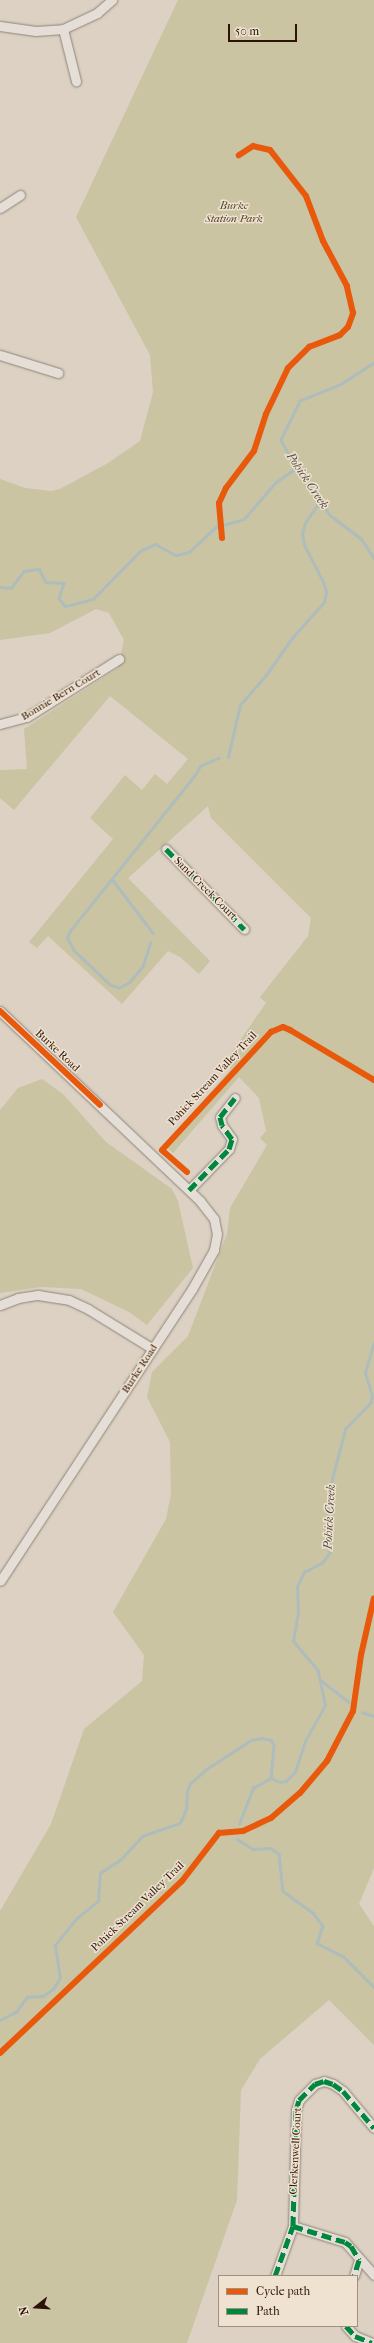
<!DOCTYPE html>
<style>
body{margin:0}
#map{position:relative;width:374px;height:2343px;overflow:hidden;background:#dcd1c2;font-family:"IM FELL French Canon",serif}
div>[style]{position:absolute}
.green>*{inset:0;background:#cac4a3}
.stream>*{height:2.5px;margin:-1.25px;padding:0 1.25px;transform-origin:1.25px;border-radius:1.25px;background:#aebdbb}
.roads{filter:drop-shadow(0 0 1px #8e847a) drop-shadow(0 0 1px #8e847a)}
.minor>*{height:9px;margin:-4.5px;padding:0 4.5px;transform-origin:4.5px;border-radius:4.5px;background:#e4ded6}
.quiet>*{height:5px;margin-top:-2.5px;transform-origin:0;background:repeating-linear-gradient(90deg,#00873e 0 10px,transparent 0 15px)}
.cycleway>*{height:6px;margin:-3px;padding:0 3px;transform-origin:3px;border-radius:3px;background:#e8590c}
span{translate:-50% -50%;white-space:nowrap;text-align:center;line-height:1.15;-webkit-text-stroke:3px #efe2d0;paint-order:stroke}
.park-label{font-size:11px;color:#58452d;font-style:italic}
.street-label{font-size:11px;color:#2d1305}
.water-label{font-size:12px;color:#534c44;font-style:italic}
.legend{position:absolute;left:218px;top:2275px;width:140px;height:52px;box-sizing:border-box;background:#efe2d0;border:1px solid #a18f7f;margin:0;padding:5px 7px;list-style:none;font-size:12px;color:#2d1305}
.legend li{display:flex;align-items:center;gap:8px;height:20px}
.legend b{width:20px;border:1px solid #a18f7f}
.north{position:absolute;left:16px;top:2287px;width:40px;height:40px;-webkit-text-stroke:3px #efe2d0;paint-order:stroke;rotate:253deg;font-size:11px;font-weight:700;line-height:16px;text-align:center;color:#2d1305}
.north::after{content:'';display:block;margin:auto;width:14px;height:18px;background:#2d1305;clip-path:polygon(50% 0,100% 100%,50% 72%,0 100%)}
.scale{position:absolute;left:228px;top:24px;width:69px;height:18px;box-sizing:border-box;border:2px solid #2d1305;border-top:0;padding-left:5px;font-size:12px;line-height:14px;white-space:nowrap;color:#2d1305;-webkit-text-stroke:3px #efe2d0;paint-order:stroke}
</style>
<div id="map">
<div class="green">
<div style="clip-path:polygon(178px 0,374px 0,374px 1868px,359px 1904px,374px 1926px,374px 2045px,329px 2000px,260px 2059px,241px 2090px,237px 2200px,187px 2343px,0 2343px,0 1911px,51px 1824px,84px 1729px,142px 1681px,144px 1655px,113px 1612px,166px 1519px,171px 1494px,170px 1442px,147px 1397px,152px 1372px,188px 1336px,227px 1234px,230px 1208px,267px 1145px,260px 1138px,266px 1131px,259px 1098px,239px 1077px,173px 1153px,164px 1145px,231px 1069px,225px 1062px,266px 1003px,260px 997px,308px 936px,311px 918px,211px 818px,208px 806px,128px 878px,210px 961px,199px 974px,180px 957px,168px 951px,122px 1004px,48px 936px,37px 948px,29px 942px,113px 839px,90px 818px,125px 775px,142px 790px,155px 774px,167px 784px,188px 759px,110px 696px,14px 810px,0 798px,0 770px,27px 769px,24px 729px,118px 668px,124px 640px,109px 613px,96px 609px,50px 633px,0 640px,0 479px,25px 488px,51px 491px,60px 489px,108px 463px,140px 441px,153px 392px,150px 355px,76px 217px)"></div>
<div style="clip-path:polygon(42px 1079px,63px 1094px,106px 1142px,172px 1189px,178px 1201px,193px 1268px,147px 1325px,129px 1312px,81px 1289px,41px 1287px,0 1293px,0 1110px,18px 1088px)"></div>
</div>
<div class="stream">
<div style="left:374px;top:363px;width:38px;rotate:147deg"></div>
<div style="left:342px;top:384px;width:45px;rotate:158deg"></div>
<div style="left:300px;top:401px;width:43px;rotate:116deg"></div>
<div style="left:281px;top:440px;width:32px;rotate:62deg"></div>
<div style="left:296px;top:468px;width:58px;rotate:54.1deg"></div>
<div style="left:330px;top:515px;width:39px;rotate:37deg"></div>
<div style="left:361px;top:538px;width:24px;rotate:57deg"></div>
<div style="left:0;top:587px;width:11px;rotate:5deg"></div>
<div style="left:11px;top:588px;width:21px;rotate:-53deg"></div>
<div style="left:24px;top:571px;width:15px;rotate:-8deg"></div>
<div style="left:39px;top:569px;width:15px;rotate:62deg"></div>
<div style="left:46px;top:582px;width:18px;rotate:3deg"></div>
<div style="left:64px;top:583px;width:16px;rotate:108deg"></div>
<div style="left:59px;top:598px;width:10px;rotate:53deg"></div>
<div style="left:65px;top:606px;width:29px;rotate:-14deg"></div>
<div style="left:93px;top:599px;width:67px;rotate:-45.6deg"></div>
<div style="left:140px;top:551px;width:17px;rotate:-25deg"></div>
<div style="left:155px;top:544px;width:24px;rotate:28deg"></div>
<div style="left:176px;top:555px;width:13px;rotate:-13deg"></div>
<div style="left:189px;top:552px;width:37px;rotate:-43deg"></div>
<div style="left:216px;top:527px;width:29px;rotate:-16deg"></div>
<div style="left:244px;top:519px;width:49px;rotate:-49.1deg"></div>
<div style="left:276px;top:482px;width:24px;rotate:-35deg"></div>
<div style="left:228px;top:757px;width:53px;rotate:-77deg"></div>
<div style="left:240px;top:705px;width:40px;rotate:-49deg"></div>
<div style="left:266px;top:675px;width:45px;rotate:-54.9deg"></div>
<div style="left:292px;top:638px;width:48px;rotate:-48.4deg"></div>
<div style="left:324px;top:602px;width:10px;rotate:-79deg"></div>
<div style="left:326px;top:592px;width:10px;rotate:-107deg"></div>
<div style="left:323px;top:582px;width:42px;rotate:-117.2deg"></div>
<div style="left:304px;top:545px;width:12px;rotate:-99deg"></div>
<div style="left:302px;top:533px;width:10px;rotate:-73deg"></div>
<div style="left:305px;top:523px;width:27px;rotate:-56deg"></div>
<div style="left:112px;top:879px;width:68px;rotate:52.8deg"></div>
<div style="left:151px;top:942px;width:26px;rotate:108deg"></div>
<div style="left:143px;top:967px;width:21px;rotate:131deg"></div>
<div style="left:129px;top:983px;width:11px;rotate:153deg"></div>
<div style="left:119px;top:988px;width:9px;rotate:-162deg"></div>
<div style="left:110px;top:985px;width:50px;rotate:-136.6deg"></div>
<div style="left:74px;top:951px;width:15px;rotate:-118deg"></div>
<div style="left:67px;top:938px;width:8px;rotate:-67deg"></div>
<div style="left:70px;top:931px;width:200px;rotate:-51.3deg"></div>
<div style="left:195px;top:775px;width:10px;rotate:-61deg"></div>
<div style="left:200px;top:766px;width:20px;rotate:-24deg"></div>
<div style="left:322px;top:1681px;width:34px;rotate:38deg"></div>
<div style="left:362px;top:1712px;width:13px;rotate:18deg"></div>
<div style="left:239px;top:1824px;width:39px;rotate:-69deg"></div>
<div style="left:253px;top:1788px;width:21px;rotate:-29deg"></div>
<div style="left:237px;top:1839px;width:19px;rotate:32deg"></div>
<div style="left:253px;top:1849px;width:18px;rotate:-3deg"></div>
<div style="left:271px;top:1848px;width:10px;rotate:37deg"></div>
<div style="left:279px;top:1854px;width:37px;rotate:84deg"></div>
<div style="left:283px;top:1891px;width:37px;rotate:36deg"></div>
<div style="left:313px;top:1913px;width:16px;rotate:52deg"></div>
<div style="left:323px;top:1926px;width:18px;rotate:109deg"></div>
<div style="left:317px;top:1943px;width:29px;rotate:27deg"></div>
<div style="left:343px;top:1956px;width:44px;rotate:45deg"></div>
<div style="left:0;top:2020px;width:18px;rotate:-27deg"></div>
<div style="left:16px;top:2012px;width:19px;rotate:-54deg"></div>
<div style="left:27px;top:1997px;width:16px;rotate:-4deg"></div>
<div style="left:43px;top:1996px;width:12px;rotate:-35deg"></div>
<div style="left:53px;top:1989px;width:13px;rotate:-58deg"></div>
<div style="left:60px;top:1978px;width:33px;rotate:-99deg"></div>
<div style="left:55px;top:1945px;width:35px;rotate:-51deg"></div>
<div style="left:77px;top:1918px;width:27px;rotate:-39deg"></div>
<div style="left:98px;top:1901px;width:28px;rotate:-86deg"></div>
<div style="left:100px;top:1873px;width:24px;rotate:-33deg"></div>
<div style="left:120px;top:1860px;width:33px;rotate:-47deg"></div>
<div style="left:142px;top:1836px;width:40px;rotate:-18.9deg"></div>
<div style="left:180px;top:1823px;width:15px;rotate:-67deg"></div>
<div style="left:186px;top:1809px;width:18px;rotate:-87deg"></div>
<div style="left:187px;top:1791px;width:8px;rotate:-67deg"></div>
<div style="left:190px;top:1784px;width:21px;rotate:-43deg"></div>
<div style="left:205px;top:1770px;width:55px;rotate:-33.1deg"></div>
<div style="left:251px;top:1740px;width:11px;rotate:-10deg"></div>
<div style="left:262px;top:1738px;width:9px;rotate:13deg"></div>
<div style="left:271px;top:1740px;width:6px;rotate:59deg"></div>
<div style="left:274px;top:1745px;width:33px;rotate:95deg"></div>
<div style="left:271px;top:1778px;width:10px;rotate:24deg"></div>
<div style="left:280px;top:1782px;width:6px;rotate:-9deg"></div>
<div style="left:286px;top:1781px;width:13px;rotate:-45deg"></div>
<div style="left:295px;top:1772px;width:33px;rotate:-72deg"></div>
<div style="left:305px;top:1741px;width:41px;rotate:-60.9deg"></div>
<div style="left:325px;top:1705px;width:35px;rotate:-102deg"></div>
<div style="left:318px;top:1671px;width:39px;rotate:-130deg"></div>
<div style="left:293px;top:1641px;width:28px;rotate:-80deg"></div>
<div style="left:298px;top:1613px;width:26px;rotate:-92deg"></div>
<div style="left:297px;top:1587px;width:17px;rotate:-65deg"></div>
<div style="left:304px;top:1572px;width:20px;rotate:-27deg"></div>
<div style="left:322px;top:1563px;width:14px;rotate:-54deg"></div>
<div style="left:330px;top:1552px;width:44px;rotate:-92.6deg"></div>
<div style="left:328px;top:1508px;width:29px;rotate:-82deg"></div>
<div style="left:332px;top:1479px;width:52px;rotate:-75.4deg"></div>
<div style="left:345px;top:1429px;width:37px;rotate:-46deg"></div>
<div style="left:371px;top:1402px;width:6px;rotate:-81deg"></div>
<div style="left:372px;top:1396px;width:24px;rotate:-107deg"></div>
<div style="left:365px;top:1373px;width:32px;rotate:-74deg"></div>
</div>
<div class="roads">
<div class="minor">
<div style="left:0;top:26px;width:36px;rotate:8deg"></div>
<div style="left:36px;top:31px;width:27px;rotate:-4deg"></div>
<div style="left:63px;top:29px;width:38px;rotate:-25deg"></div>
<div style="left:97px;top:13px;width:20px;rotate:-41deg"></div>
<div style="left:63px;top:29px;width:54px;rotate:76deg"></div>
<div style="left:0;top:208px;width:24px;rotate:-33deg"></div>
<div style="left:0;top:355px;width:61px;rotate:17.2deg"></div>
<div style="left:0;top:724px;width:28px;rotate:-15deg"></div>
<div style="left:27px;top:717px;width:109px;rotate:-32.2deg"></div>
<div style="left:166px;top:849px;width:112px;rotate:45.7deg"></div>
<div style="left:0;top:1011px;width:276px;rotate:43.5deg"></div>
<div style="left:200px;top:1201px;width:23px;rotate:52deg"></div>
<div style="left:214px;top:1219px;width:15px;rotate:79deg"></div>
<div style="left:217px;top:1234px;width:16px;rotate:101deg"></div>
<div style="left:214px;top:1250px;width:45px;rotate:119.4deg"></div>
<div style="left:192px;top:1289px;width:349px;rotate:123.3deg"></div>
<div style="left:189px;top:1190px;width:57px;rotate:-45.7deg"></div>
<div style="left:229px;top:1149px;width:10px;rotate:-73deg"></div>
<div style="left:232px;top:1139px;width:17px;rotate:-126deg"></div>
<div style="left:222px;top:1125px;width:8px;rotate:-104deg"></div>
<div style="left:220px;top:1117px;width:24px;rotate:-52deg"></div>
<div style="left:0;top:1305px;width:19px;rotate:-21deg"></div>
<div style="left:18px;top:1298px;width:20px;rotate:-9deg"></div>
<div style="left:38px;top:1295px;width:31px;rotate:9deg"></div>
<div style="left:69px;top:1300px;width:21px;rotate:25deg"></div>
<div style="left:88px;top:1309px;width:76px;rotate:31.6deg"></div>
<div style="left:293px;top:2226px;width:54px;rotate:17.1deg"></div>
<div style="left:345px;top:2242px;width:44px;rotate:48.7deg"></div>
<div style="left:275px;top:2276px;width:53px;rotate:-70.2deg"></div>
<div style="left:293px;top:2226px;width:116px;rotate:-88.5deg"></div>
<div style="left:296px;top:2110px;width:10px;rotate:-73deg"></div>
<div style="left:299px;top:2100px;width:23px;rotate:-45deg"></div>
<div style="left:315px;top:2084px;width:9px;rotate:-18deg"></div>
<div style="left:324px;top:2081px;width:9px;rotate:18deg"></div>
<div style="left:333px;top:2084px;width:12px;rotate:35deg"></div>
<div style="left:343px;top:2091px;width:48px;rotate:50deg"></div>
<div style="left:354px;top:2276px;width:17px;rotate:-73deg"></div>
<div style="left:346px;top:2326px;width:13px;rotate:48deg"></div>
<div style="left:355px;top:2336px;width:18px;rotate:22deg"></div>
</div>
</div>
<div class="quiet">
<div style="left:166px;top:849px;width:112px;rotate:45.7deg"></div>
<div style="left:189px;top:1190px;width:57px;rotate:-45.7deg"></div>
<div style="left:229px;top:1149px;width:10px;rotate:-73deg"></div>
<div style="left:232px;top:1139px;width:17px;rotate:-126deg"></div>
<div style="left:222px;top:1125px;width:8px;rotate:-104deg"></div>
<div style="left:220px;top:1117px;width:24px;rotate:-52deg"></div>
<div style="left:293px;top:2226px;width:54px;rotate:17.1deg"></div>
<div style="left:345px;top:2242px;width:7px;rotate:34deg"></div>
<div style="left:351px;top:2246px;width:16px;rotate:60deg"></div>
<div style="left:359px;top:2260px;width:17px;rotate:107deg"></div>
<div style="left:275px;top:2276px;width:53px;rotate:-70.2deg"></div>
<div style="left:293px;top:2226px;width:116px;rotate:-88.5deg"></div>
<div style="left:296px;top:2110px;width:10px;rotate:-73deg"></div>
<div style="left:299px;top:2100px;width:23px;rotate:-45deg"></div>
<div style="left:315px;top:2084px;width:9px;rotate:-18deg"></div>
<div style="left:324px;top:2081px;width:9px;rotate:18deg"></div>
<div style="left:333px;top:2084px;width:12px;rotate:35deg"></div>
<div style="left:343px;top:2091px;width:48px;rotate:50deg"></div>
<div style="left:346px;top:2326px;width:13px;rotate:48deg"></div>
<div style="left:355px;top:2336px;width:18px;rotate:22deg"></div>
</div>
<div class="cycleway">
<div style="left:222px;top:538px;width:35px;rotate:-95deg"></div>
<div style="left:219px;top:503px;width:17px;rotate:-65deg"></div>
<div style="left:226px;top:488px;width:46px;rotate:-52.9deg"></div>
<div style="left:254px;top:451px;width:39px;rotate:-72deg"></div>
<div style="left:266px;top:414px;width:51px;rotate:-64.4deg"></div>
<div style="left:288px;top:368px;width:30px;rotate:-45deg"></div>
<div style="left:309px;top:347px;width:33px;rotate:-21deg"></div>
<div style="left:340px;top:335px;width:11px;rotate:-45deg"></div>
<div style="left:348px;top:327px;width:15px;rotate:-70deg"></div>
<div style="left:353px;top:313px;width:28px;rotate:-103deg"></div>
<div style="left:347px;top:286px;width:51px;rotate:-118.1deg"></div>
<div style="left:323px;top:241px;width:48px;rotate:-110.7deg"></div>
<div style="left:306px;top:196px;width:58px;rotate:-128deg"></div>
<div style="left:270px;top:150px;width:17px;rotate:-167deg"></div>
<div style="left:253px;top:146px;width:17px;rotate:147deg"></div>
<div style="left:0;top:1011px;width:137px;rotate:43.2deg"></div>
<div style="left:187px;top:1172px;width:33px;rotate:-139deg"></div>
<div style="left:162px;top:1150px;width:161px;rotate:-47.3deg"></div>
<div style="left:271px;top:1032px;width:13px;rotate:-23deg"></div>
<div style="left:283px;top:1027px;width:8px;rotate:23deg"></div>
<div style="left:290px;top:1030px;width:98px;rotate:30.8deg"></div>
<div style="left:0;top:2053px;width:250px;rotate:-43.4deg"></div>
<div style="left:182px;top:1881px;width:61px;rotate:-52.4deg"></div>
<div style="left:219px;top:1833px;width:24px;rotate:-5deg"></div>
<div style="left:243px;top:1831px;width:31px;rotate:-25deg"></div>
<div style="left:271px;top:1818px;width:38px;rotate:-41deg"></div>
<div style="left:300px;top:1793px;width:42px;rotate:-49.8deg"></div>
<div style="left:327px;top:1761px;width:56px;rotate:-62.5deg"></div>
<div style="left:353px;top:1711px;width:57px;rotate:-81.9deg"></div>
<div style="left:361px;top:1655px;width:58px;rotate:-77.2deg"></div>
</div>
<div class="park-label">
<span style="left:234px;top:213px">Burke<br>Station Park</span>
</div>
<div class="street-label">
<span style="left:61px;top:695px;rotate:-31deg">Bonnie Bern Court</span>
<span style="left:205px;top:889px;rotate:45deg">Sand Creek Court</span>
<span style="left:57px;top:1051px;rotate:43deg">Burke Road</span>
<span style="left:213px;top:1079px;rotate:-47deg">Pohick Stream Valley Trail</span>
<span style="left:140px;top:1369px;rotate:-57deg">Burke Road</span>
<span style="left:138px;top:1907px;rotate:-44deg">Pohick Stream Valley Trail</span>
<span style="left:296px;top:2151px;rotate:-87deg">Clerkenwell Court</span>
</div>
<div class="water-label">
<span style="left:307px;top:481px;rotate:56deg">Pohick Creek</span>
<span style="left:330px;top:1517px;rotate:-87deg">Pohick Creek</span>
</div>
<ul class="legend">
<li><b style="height:5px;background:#e8590c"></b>Cycle path</li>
<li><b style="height:5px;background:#00873e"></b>Path</li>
</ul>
<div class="north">N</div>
<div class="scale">50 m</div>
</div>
